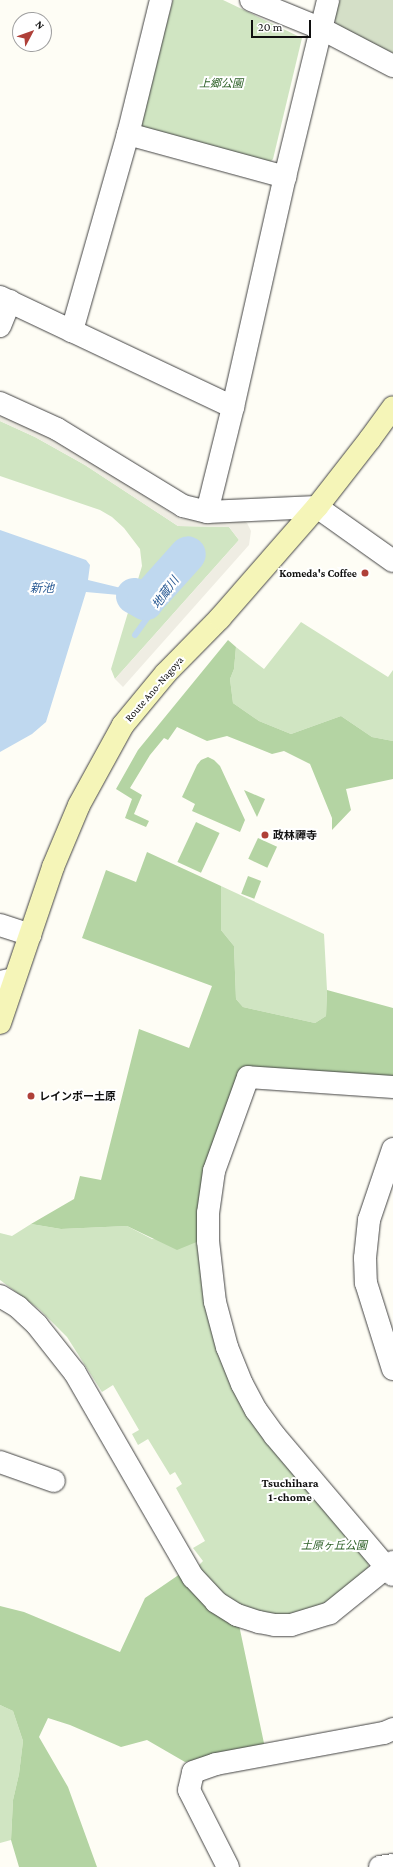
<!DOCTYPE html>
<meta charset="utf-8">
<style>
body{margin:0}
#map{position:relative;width:393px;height:1867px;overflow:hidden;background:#fefdf5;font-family:"Crimson Pro","Noto Sans JP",serif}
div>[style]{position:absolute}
.green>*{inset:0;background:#d0e5c2}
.forest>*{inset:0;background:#b4d4a3;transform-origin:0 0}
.cemetery>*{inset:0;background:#d4dfc7}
.plaza>*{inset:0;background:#efede3}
.water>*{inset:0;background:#bfd8ef}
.stream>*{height:6px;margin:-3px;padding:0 3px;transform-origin:3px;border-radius:3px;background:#bfd8ef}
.river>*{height:36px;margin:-18px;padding:0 18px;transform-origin:18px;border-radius:18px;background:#bfd8ef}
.roads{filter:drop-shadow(0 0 1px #434343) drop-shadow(0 0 1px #434343)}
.minor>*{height:22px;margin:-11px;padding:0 11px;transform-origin:11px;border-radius:11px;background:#fff}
.tertiary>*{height:22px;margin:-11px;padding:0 11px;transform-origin:11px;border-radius:11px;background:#fff}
.secondary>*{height:22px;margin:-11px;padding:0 11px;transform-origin:11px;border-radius:11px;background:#f5f5b8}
.dots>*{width:11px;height:11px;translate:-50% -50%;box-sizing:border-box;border:2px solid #fff;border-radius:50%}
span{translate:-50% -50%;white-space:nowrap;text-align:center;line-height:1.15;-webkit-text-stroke:4px #fff;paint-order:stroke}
.park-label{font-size:11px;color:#2e6128;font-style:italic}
.poi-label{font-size:11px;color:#101010;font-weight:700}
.right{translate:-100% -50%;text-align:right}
.left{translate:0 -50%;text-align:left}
.street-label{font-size:11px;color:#101010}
.water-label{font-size:12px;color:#285993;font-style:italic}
.neighbourhood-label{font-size:12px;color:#101010;font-weight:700}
.north{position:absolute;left:12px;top:12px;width:40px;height:40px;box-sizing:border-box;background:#fff;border:1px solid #9f9f9f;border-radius:50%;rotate:49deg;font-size:11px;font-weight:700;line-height:16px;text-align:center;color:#101010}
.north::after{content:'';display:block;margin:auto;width:14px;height:18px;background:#af4039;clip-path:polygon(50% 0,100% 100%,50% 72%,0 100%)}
.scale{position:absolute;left:251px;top:20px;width:60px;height:18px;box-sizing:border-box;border:2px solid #101010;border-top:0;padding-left:5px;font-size:12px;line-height:14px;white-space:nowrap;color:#101010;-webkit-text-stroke:3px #fff;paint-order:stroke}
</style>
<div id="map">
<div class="green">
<div style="clip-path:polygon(173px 0,223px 0,302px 38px,273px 159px,266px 166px,145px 133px,139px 124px)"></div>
<div style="clip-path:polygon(0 421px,35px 437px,85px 465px,178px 526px,229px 527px,239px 540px,115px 679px,111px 669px,142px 566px,140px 549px,124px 528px,112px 517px,100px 510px,0 476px)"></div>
<div style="clip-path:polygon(301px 622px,388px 677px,393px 670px,393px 741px,372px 737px,341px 716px,291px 734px,259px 721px,233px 703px,230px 679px,234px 669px,236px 647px,264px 669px)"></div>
<div style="clip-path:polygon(221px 886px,324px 934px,327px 990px,326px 1016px,315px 1023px,243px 1007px,236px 999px,234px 946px,221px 930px)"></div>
<div style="clip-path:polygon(31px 1224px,61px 1229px,127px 1226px,152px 1239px,199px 1241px,218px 1348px,369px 1560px,367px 1575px,339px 1597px,293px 1616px,247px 1613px,220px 1596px,198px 1566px,203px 1561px,193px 1548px,205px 1541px,176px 1488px,182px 1484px,175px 1472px,170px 1475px,148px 1439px,138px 1445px,132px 1434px,139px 1430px,113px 1385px,102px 1392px,67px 1337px,39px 1309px,0 1280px,0 1233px,12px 1236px)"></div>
<div style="clip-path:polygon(0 1705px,13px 1711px,23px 1741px,19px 1774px,13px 1800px,11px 1840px,0 1843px)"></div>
</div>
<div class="forest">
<div style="clip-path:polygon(228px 640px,236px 647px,234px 669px,230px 679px,233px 703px,259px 721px,291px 734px,341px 716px,372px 737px,393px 741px,393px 779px,346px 789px,351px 810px,332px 830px,332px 818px,310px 764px,284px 751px,272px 754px,227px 736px,207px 741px,177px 727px,168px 740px,164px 738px,150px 755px,130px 788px,142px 795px,134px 814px,149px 821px,146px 827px,125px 818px,132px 799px,116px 789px,138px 750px)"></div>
<div style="clip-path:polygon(208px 757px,214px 760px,220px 766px,245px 820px,240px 832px,192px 811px,195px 804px,182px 797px,197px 765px,201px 760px)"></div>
<div style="clip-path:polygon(244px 790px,265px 799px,257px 817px)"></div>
<div style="left:196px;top:822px;width:26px;height:44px;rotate:25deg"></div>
<div style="left:258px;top:838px;width:21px;height:23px;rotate:25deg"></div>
<div style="clip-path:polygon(147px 852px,221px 886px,221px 930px,234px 946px,236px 999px,243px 1007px,315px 1023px,326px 1016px,327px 990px,393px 1008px,393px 1079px,242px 1068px,199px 1241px,177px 1250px,127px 1226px,61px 1229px,31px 1224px,74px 1199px,80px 1176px,101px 1180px,139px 1029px,189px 1048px,212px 986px,82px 938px,106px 870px,136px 882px)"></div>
<div style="left:248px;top:876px;width:14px;height:19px;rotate:21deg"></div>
<div style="clip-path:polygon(180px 1574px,239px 1625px,265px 1748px,185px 1762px,147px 1740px,121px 1747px,70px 1725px,48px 1718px,39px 1737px,68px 1787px,97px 1867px,19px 1867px,11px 1840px,13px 1800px,19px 1774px,23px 1741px,13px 1711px,0 1705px,0 1606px,24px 1612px,120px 1652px,145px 1598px)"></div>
</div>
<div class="cemetery">
<div style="clip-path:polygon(339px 0,393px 0,393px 53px,337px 27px,334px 17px)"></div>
</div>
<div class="plaza">
<div style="clip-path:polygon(0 414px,38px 431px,90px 460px,180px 519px,242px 519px,247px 523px,251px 531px,249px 545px,123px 687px,115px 679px,239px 540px,229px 527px,178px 526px,85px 465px,35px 437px,0 421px)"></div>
</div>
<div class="water">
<div style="clip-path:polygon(0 530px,86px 560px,90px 565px,88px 580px,121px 588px,119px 595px,86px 592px,46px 722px,32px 734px,0 752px)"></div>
</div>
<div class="stream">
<div style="left:135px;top:635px;width:48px;rotate:-54.3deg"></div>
</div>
<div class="river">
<div style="left:134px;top:596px;width:13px;rotate:29deg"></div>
<div style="left:145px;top:602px;width:64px;rotate:-48.1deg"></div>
</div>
<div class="roads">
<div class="minor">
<div style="left:161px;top:0;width:138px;rotate:103.8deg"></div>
<div style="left:128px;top:134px;width:205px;rotate:105.9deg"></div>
<div style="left:72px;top:331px;width:178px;rotate:25.3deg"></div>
<div style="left:233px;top:407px;width:108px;rotate:103.9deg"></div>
<div style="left:251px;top:0;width:77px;rotate:22.2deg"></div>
<div style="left:322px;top:29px;width:80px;rotate:27.5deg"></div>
<div style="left:128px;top:134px;width:163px;rotate:15.3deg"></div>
<div style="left:0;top:297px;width:80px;rotate:25.3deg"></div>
<div style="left:0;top:326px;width:27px;rotate:-68deg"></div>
<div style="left:0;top:403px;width:63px;rotate:24.5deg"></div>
<div style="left:57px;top:429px;width:148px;rotate:31.4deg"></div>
<div style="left:183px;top:506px;width:25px;rotate:14deg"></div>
<div style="left:207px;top:512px;width:110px;rotate:-2.6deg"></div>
<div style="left:317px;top:507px;width:93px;rotate:35.4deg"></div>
<div style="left:233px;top:407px;width:236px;rotate:-77.3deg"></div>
<div style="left:285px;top:177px;width:182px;rotate:-76.3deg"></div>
<div style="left:0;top:925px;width:32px;rotate:18deg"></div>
<div style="left:393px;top:1087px;width:145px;rotate:-176.1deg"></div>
<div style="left:248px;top:1077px;width:100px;rotate:109.9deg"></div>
<div style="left:214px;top:1171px;width:42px;rotate:98.1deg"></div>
<div style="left:208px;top:1213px;width:28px;rotate:90deg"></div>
<div style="left:208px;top:1241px;width:61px;rotate:83.5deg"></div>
<div style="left:215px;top:1302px;width:47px;rotate:75.1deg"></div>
<div style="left:227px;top:1347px;width:40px;rotate:68deg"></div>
<div style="left:242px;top:1384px;width:30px;rotate:62deg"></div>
<div style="left:256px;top:1410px;width:32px;rotate:54deg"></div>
<div style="left:275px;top:1436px;width:182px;rotate:49.7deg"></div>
<div style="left:393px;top:1149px;width:75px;rotate:108.7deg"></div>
<div style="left:369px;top:1220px;width:38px;rotate:96deg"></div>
<div style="left:365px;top:1258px;width:25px;rotate:88deg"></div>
<div style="left:366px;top:1283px;width:90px;rotate:72.6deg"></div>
<div style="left:0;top:1296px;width:21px;rotate:31deg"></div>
<div style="left:18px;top:1307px;width:26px;rotate:43deg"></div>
<div style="left:37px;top:1325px;width:61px;rotate:51.6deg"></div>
<div style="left:75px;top:1373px;width:236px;rotate:60deg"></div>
<div style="left:193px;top:1577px;width:34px;rotate:47deg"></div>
<div style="left:216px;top:1602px;width:25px;rotate:32deg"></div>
<div style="left:237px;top:1615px;width:23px;rotate:18deg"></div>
<div style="left:259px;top:1622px;width:16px;rotate:11deg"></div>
<div style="left:275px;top:1625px;width:16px"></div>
<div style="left:291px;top:1625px;width:41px;rotate:-17.1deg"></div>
<div style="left:330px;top:1613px;width:81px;rotate:-39deg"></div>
<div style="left:0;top:1462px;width:57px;rotate:19.4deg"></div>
<div style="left:228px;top:1867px;width:86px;rotate:-116.9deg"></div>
<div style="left:189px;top:1790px;width:18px;rotate:-77deg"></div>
<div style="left:193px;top:1772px;width:24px;rotate:-19deg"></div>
<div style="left:216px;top:1764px;width:171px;rotate:-10.5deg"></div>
<div style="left:384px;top:1733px;width:10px;rotate:-24deg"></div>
<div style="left:380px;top:1867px;width:13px;rotate:-9deg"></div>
</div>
<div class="tertiary">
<div style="left:0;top:982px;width:14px;rotate:-12deg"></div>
</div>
<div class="secondary">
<div style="left:0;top:1023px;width:165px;rotate:-71.2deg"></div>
<div style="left:53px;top:867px;width:67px;rotate:-67.2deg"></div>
<div style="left:79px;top:805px;width:91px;rotate:-61.2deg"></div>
<div style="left:123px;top:725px;width:67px;rotate:-50.4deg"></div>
<div style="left:166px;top:673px;width:77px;rotate:-45.5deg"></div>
<div style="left:220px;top:618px;width:147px;rotate:-48.9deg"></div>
<div style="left:317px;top:507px;width:86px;rotate:-52.1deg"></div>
<div style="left:370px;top:439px;width:39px;rotate:-54deg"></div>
</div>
</div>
<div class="dots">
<div style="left:365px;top:573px;background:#af4039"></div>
<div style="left:265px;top:835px;background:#af4039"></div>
<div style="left:31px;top:1096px;background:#af4039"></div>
</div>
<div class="park-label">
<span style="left:221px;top:83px">上郷公園</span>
<span style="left:334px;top:1545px">土原ヶ丘公園</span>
</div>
<div class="poi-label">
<span class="right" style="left:357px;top:573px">Komeda's Coffee</span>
<span class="left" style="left:273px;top:835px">政林禪寺</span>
<span class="left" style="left:39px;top:1096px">レインボー土原</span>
</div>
<div class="street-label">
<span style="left:154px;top:689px;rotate:-49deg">Route Ano-Nagoya</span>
</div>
<div class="water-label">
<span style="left:42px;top:589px">新池</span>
<span style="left:166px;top:593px;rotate:-54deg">地蔵川</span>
</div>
<div class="neighbourhood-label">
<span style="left:290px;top:1491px">Tsuchihara<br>1-chome</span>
</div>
<div class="north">N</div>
<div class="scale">20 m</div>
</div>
